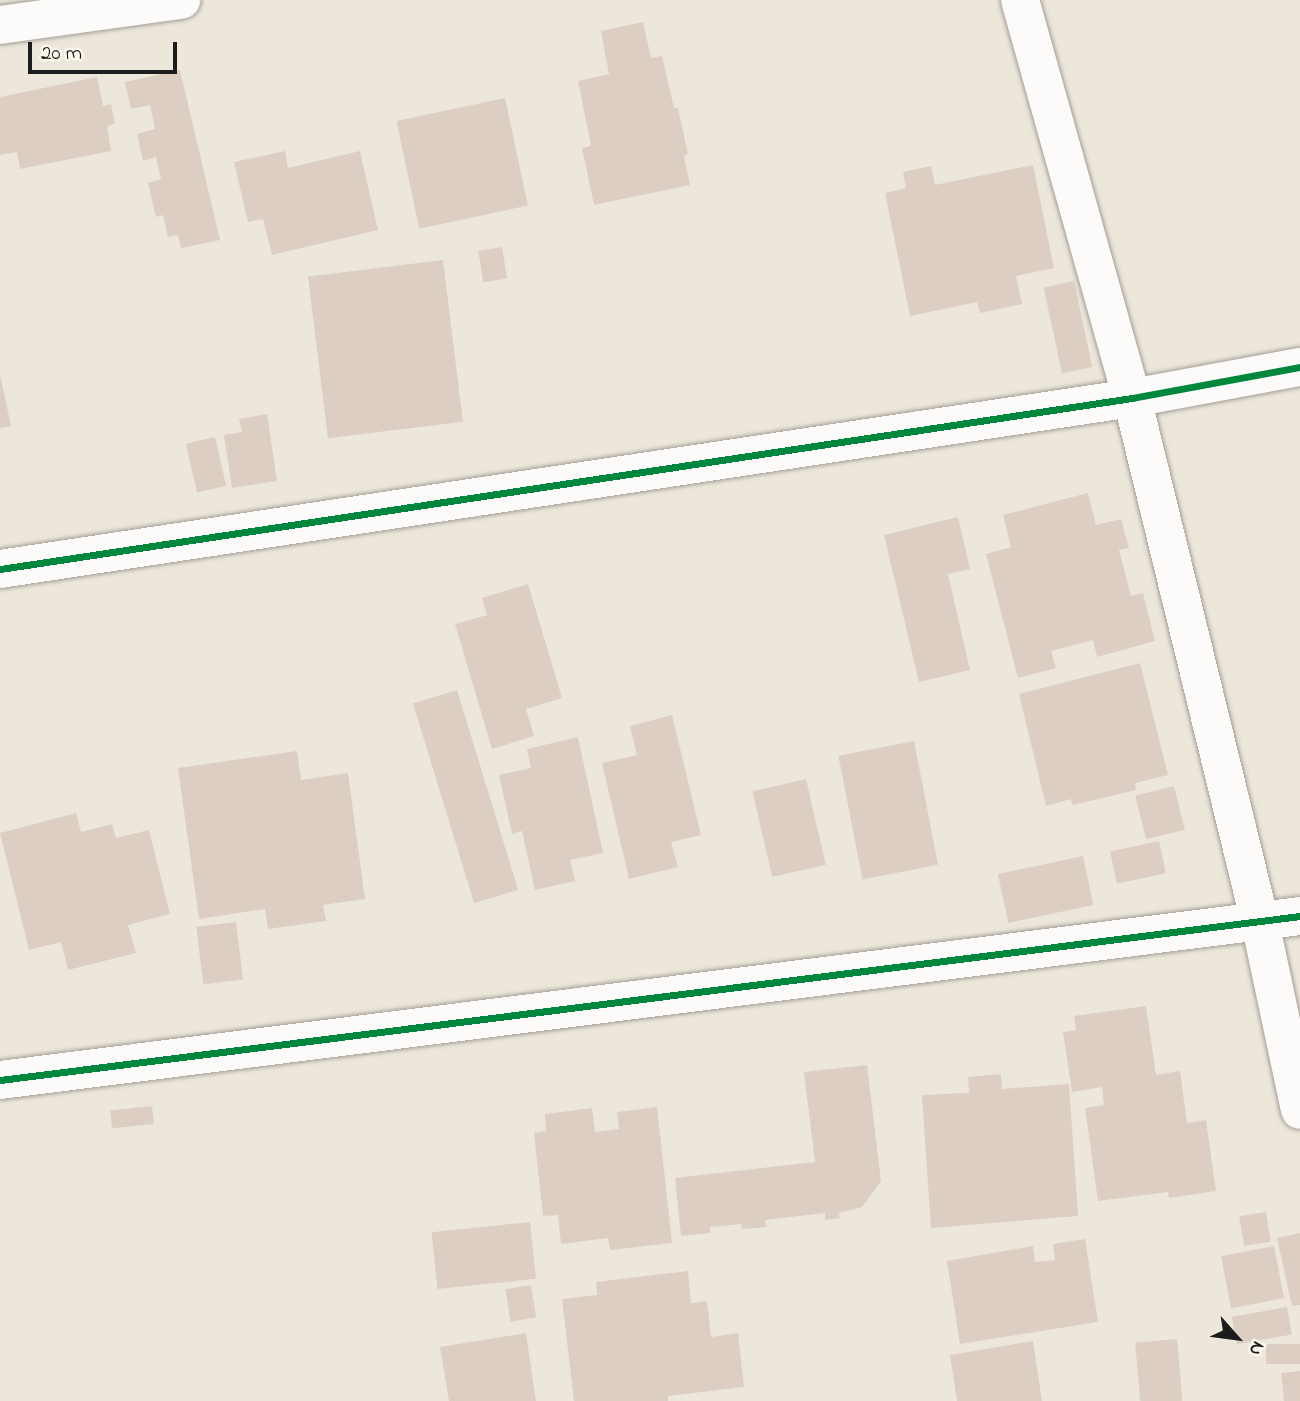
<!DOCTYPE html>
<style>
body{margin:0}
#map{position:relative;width:1300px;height:1401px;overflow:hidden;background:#ede7db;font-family:"Indie Flower",sans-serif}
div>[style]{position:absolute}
.building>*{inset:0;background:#ddcec4;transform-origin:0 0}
.roads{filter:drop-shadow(0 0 2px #a29e97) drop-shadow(0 0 2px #a29e97)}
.street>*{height:38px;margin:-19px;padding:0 19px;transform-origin:19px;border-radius:19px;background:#fcfbfa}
.cycleway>*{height:7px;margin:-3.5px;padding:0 3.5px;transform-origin:3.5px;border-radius:3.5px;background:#00873e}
span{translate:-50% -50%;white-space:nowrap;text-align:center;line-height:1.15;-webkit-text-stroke:6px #fbf7ec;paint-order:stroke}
.north{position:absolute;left:1202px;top:1303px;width:70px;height:70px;-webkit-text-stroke:5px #fbf7ec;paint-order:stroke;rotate:118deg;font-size:19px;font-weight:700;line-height:28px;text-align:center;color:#1c1c1c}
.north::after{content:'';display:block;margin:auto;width:24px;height:32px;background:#1c1c1c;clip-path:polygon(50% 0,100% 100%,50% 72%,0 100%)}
.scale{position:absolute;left:28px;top:42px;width:149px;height:32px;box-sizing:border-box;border:4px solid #1c1c1c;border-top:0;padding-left:9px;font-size:21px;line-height:24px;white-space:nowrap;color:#1c1c1c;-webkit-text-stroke:5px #fbf7ec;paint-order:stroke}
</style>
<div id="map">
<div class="building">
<div style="clip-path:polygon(643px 22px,651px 58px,662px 56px,674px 108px,678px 108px,688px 154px,684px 156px,690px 185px,594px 205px,582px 148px,591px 146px,578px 81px,609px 74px,601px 31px)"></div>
<div style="clip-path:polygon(180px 70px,220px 240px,181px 248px,178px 235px,168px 237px,163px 215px,156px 217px,148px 183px,161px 179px,156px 157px,143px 161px,137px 134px,155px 129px,150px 105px,131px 109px,125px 82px)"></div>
<div style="clip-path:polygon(97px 77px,103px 106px,111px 104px,115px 124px,107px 126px,111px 151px,20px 169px,17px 152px,0 155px,0 97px)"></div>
<div style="left:505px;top:98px;width:110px;height:111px;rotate:78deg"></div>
<div style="clip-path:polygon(285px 151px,288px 168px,360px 151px,378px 230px,272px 255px,263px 219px,248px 222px,234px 162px)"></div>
<div style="clip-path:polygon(1033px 165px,1054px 268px,1016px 276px,1022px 304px,980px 313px,977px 302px,910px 316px,885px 193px,906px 188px,903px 172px,931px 166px,935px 185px)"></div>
<div style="left:502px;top:247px;width:32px;height:24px;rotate:81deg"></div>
<div style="left:443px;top:260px;width:163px;height:136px;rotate:83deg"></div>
<div style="left:1074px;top:281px;width:88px;height:31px;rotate:78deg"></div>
<div style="clip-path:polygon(0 374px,11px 426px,0 428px)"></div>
<div style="clip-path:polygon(267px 414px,277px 481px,232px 488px,224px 435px,242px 432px,239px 419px)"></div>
<div style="left:215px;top:437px;width:50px;height:30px;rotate:77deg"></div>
<div style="clip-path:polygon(1088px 493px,1096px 525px,1121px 519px,1129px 548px,1119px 550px,1131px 596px,1143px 593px,1155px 641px,1097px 657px,1093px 640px,1051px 651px,1056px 668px,1018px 678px,986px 554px,1011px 547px,1003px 515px)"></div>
<div style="clip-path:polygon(958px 517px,970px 569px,948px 574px,970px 670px,919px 682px,884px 535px)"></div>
<div style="clip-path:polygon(528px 584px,562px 698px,526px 709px,534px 736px,492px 749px,455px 624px,487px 615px,482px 598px)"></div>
<div style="clip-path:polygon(1140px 663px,1168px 775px,1135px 783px,1136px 790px,1073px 805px,1071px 799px,1046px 806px,1019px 694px)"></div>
<div style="left:457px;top:690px;width:209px;height:46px;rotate:73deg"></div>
<div style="clip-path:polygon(672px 715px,701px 835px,671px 842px,678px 867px,629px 879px,602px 763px,637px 755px,630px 726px)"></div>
<div style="clip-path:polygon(578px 737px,603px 853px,570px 860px,575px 881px,535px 890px,522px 831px,512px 834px,499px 775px,531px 768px,527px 749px)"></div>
<div style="left:914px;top:741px;width:126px;height:77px;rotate:79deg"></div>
<div style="clip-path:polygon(297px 751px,301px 780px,348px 773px,365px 899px,323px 905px,326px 921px,268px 929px,265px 909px,199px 919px,178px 768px)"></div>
<div style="left:806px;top:779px;width:88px;height:55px;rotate:77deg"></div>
<div style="left:1174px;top:786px;width:45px;height:40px;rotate:76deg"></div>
<div style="clip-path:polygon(76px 813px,81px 832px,112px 824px,116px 838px,149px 830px,170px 914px,128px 925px,136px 953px,68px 970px,61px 942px,29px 950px,0 833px)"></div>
<div style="left:1159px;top:841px;width:33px;height:50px;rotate:78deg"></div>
<div style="left:1083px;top:856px;width:50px;height:87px;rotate:78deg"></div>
<div style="left:236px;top:922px;width:58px;height:40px;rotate:83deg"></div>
<div style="clip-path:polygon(1146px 1006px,1156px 1075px,1180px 1071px,1187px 1123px,1206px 1120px,1216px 1191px,1169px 1198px,1168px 1192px,1098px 1201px,1085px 1108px,1104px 1105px,1102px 1087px,1072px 1092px,1063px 1032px,1076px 1030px,1074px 1016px)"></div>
<div style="clip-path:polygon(867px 1065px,881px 1181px,862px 1207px,839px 1213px,840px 1218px,825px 1220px,825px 1213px,765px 1220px,766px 1227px,742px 1229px,741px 1224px,710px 1227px,710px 1233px,681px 1236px,675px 1178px,815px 1162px,804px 1072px)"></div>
<div style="clip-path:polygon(1001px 1074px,1002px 1089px,1069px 1084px,1078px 1216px,931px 1228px,922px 1095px,969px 1093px,968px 1077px)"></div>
<div style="left:152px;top:1106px;width:18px;height:42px;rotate:84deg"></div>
<div style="clip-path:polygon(657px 1107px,672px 1243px,610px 1250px,608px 1238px,561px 1244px,558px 1215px,543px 1216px,534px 1133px,546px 1131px,545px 1114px,592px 1108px,595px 1132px,619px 1129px,617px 1112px)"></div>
<div style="left:1266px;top:1212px;width:30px;height:27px;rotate:81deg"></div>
<div style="left:530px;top:1222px;width:57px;height:99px;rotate:84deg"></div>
<div style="clip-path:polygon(1300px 1233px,1300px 1305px,1292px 1306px,1277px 1238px)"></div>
<div style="clip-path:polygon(1085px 1239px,1098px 1322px,960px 1344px,947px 1261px,1033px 1246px,1035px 1262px,1055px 1260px,1053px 1244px)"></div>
<div style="left:1274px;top:1246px;width:53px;height:54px;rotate:79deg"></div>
<div style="clip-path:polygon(688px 1271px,691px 1303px,707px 1301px,711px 1337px,738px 1333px,744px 1387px,668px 1396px,668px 1401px,574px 1401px,562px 1299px,597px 1295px,596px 1282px)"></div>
<div style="left:531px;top:1285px;width:33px;height:26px;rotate:81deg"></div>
<div style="left:1287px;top:1307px;width:28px;height:56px;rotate:80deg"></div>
<div style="clip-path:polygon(526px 1333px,536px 1401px,449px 1401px,440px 1347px)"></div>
<div style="left:1177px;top:1339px;width:62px;height:42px;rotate:85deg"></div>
<div style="clip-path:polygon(1033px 1341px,1042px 1401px,957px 1401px,950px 1355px)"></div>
<div style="left:1300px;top:1344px;width:20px;height:34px;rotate:90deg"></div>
<div style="clip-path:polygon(1300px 1371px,1300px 1401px,1284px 1401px,1281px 1373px)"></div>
</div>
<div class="roads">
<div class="street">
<div style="left:1020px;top:0;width:413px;rotate:74.3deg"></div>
<div style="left:1132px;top:398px;width:539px;rotate:76.27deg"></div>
<div style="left:1260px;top:922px;width:192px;rotate:78deg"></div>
<div style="left:0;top:25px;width:183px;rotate:-7.9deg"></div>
<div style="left:0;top:569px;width:1145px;rotate:-8.59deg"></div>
<div style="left:1132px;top:398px;width:171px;rotate:-10.5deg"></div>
<div style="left:0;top:1080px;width:1310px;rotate:-7.19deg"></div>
</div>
</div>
<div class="cycleway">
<div style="left:0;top:569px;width:1145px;rotate:-8.59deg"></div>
<div style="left:1132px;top:398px;width:171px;rotate:-10.5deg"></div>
<div style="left:0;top:1080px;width:1310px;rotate:-7.19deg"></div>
</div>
<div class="north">N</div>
<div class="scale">20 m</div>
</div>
